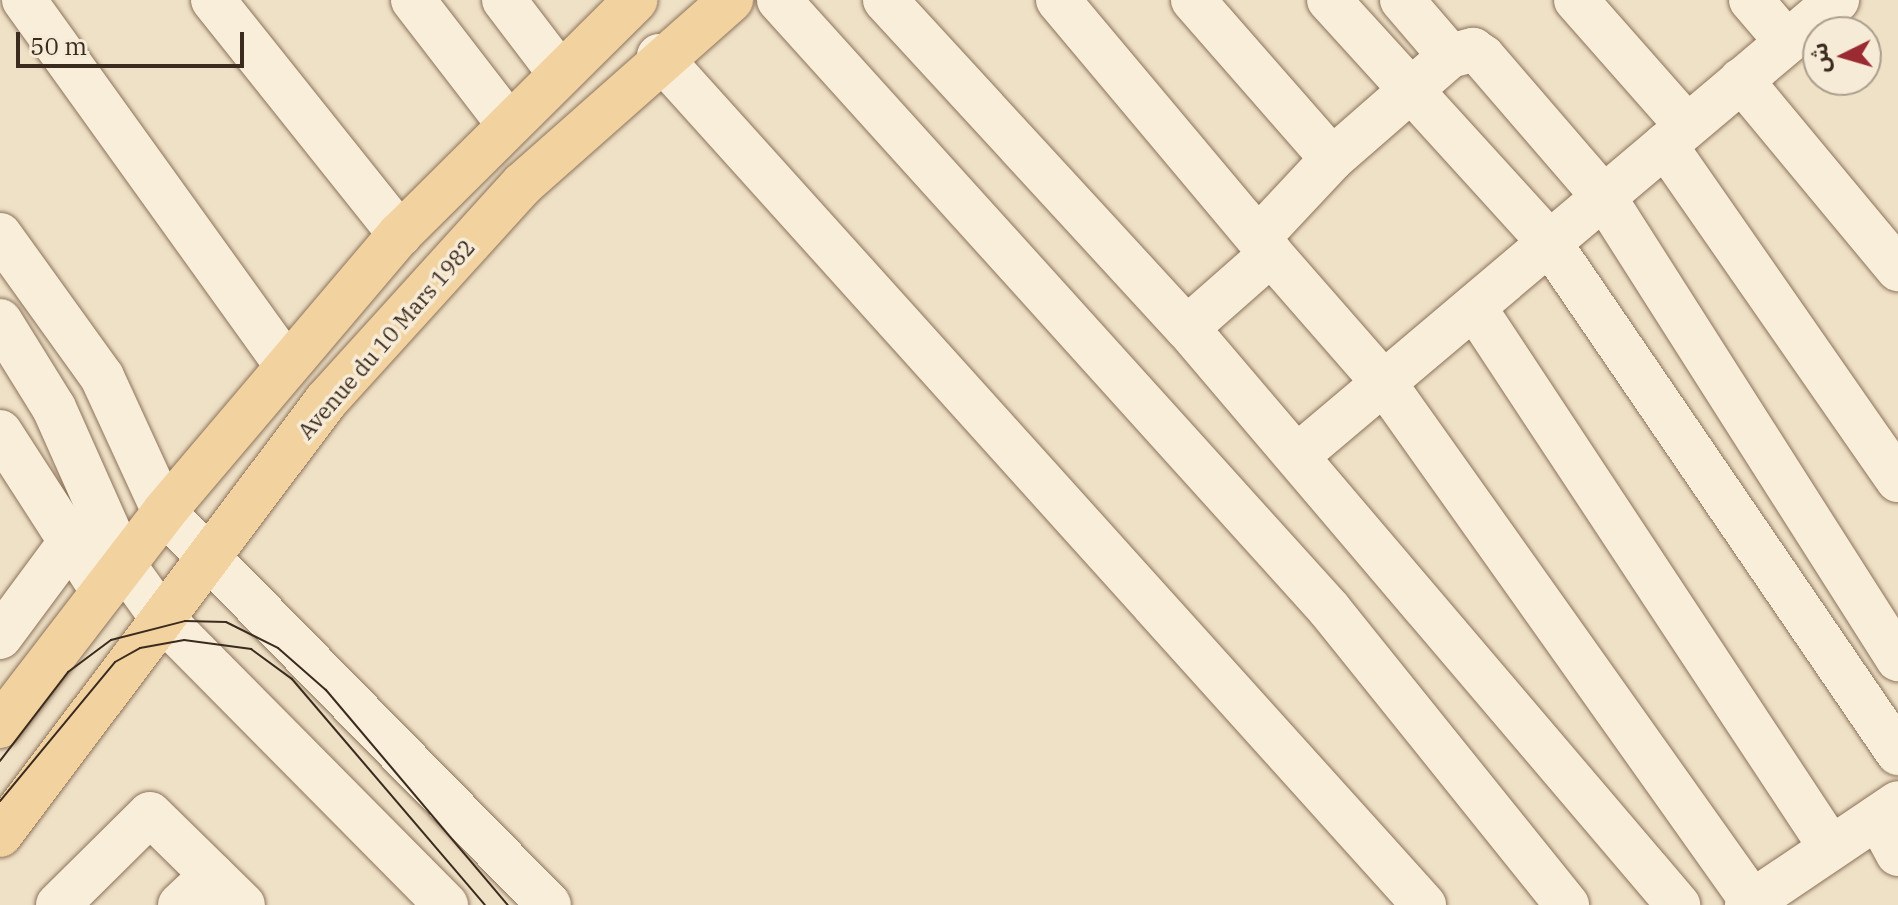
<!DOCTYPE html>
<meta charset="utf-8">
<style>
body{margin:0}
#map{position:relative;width:1898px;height:905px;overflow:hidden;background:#efe1c6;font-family:"IBM Plex Serif","Noto Sans Arabic",serif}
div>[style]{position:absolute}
.roads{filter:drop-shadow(0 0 2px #8b725b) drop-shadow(0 0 2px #8b725b)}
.minor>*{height:44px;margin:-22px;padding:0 22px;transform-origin:22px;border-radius:22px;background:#f9eeda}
.major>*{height:44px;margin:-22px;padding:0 22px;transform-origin:22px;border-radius:22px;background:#f2d39f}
.tram>*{height:2px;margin:-1px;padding:0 1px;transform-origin:1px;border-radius:1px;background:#3b2b1f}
span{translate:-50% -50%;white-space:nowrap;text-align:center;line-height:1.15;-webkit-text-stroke:7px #f6ebd6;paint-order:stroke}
.street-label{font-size:22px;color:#3b2b1f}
.north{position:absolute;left:1802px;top:16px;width:80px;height:80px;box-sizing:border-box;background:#f6ebd6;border:2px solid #ab9e8d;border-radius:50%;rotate:265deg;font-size:22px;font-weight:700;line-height:32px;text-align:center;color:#3b2b1f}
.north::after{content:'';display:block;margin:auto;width:28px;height:36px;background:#9b2b32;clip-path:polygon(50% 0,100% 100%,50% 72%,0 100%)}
.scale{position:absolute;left:16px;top:32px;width:228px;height:36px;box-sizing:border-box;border:4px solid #3b2b1f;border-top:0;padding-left:10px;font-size:24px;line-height:28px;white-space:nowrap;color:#3b2b1f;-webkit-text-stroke:6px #f6ebd6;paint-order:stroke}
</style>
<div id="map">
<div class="roads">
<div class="minor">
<div style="left:24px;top:0;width:448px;rotate:54.3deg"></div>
<div style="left:213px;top:0;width:300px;rotate:51.4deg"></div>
<div style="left:413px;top:0;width:154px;rotate:52.4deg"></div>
<div style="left:504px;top:0;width:89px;rotate:52.7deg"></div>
<div style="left:779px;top:0;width:821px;rotate:47.91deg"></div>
<div style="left:1329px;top:609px;width:380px;rotate:51.2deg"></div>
<div style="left:885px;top:0;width:446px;rotate:47.4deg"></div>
<div style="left:1187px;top:328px;width:758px;rotate:49.6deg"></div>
<div style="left:1058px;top:0;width:331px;rotate:50deg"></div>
<div style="left:1271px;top:254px;width:112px;rotate:138.6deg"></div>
<div style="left:1193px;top:0;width:211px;rotate:48.8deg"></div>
<div style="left:1329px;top:0;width:327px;rotate:47.7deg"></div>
<div style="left:1549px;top:242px;width:619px;rotate:55.67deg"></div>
<div style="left:1402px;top:0;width:74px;rotate:49.4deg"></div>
<div style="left:1576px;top:0;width:168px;rotate:48.6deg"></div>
<div style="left:1751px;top:0;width:55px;rotate:49.4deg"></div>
<div style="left:659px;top:56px;width:1143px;rotate:47.98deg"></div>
<div style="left:1741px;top:80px;width:246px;rotate:50.3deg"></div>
<div style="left:1665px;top:145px;width:408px;rotate:55.2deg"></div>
<div style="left:0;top:235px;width:175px;rotate:54.3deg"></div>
<div style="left:102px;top:377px;width:149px;rotate:65.3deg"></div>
<div style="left:164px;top:512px;width:550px;rotate:45.59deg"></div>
<div style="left:1259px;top:237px;width:107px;rotate:-46.9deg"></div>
<div style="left:1332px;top:159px;width:157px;rotate:-41.1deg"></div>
<div style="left:1450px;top:56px;width:24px;rotate:-15deg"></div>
<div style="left:1473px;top:50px;width:12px;rotate:35deg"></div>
<div style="left:1483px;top:57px;width:185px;rotate:49.2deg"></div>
<div style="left:1604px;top:197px;width:548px;rotate:57.53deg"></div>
<div style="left:1271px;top:254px;width:173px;rotate:48.8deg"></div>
<div style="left:1385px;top:384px;width:634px;rotate:54.63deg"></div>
<div style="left:1474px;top:307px;width:648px;rotate:56.58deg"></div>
<div style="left:0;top:321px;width:102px;rotate:58.2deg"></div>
<div style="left:54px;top:408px;width:172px;rotate:66deg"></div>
<div style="left:124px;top:565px;width:65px;rotate:54.4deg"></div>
<div style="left:162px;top:618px;width:404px;rotate:45.3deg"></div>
<div style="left:0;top:432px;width:190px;rotate:57.2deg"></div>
<div style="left:1297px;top:456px;width:707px;rotate:-40.18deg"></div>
<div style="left:0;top:637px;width:124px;rotate:-53.5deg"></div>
<div style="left:1878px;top:817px;width:42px;rotate:61.6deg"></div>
<div style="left:58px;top:905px;width:129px;rotate:-44.7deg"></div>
<div style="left:150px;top:814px;width:130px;rotate:44.4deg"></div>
<div style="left:180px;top:905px;width:44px;rotate:-43.2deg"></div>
<div style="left:1747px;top:905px;width:182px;rotate:-34deg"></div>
</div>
<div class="major">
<div style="left:0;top:726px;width:270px;rotate:-52.5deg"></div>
<div style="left:164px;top:512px;width:365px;rotate:-49.7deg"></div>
<div style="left:400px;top:234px;width:332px;rotate:-44.8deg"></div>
<div style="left:0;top:835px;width:543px;rotate:-53.09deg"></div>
<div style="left:326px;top:401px;width:293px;rotate:-47.8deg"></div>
<div style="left:523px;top:184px;width:278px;rotate:-41.5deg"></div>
</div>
</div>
<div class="tram">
<div style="left:0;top:761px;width:112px;rotate:-52.6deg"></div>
<div style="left:68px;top:672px;width:54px;rotate:-36.7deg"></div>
<div style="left:111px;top:640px;width:76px;rotate:-14.4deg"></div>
<div style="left:185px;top:621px;width:41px;rotate:1.4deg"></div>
<div style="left:226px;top:622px;width:58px;rotate:26.6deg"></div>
<div style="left:278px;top:648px;width:64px;rotate:41.2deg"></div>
<div style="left:326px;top:690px;width:282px;rotate:49.8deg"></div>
<div style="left:0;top:801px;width:180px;rotate:-50.4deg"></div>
<div style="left:115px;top:662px;width:29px;rotate:-29deg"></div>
<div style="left:140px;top:648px;width:45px;rotate:-10.3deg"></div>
<div style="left:184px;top:640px;width:68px;rotate:7.7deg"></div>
<div style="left:251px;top:649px;width:51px;rotate:36.2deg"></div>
<div style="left:292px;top:679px;width:297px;rotate:49.5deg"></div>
</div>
<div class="street-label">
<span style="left:386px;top:339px;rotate:-49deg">Avenue du 10 Mars 1982</span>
</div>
<div class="north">ش</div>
<div class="scale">50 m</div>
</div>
